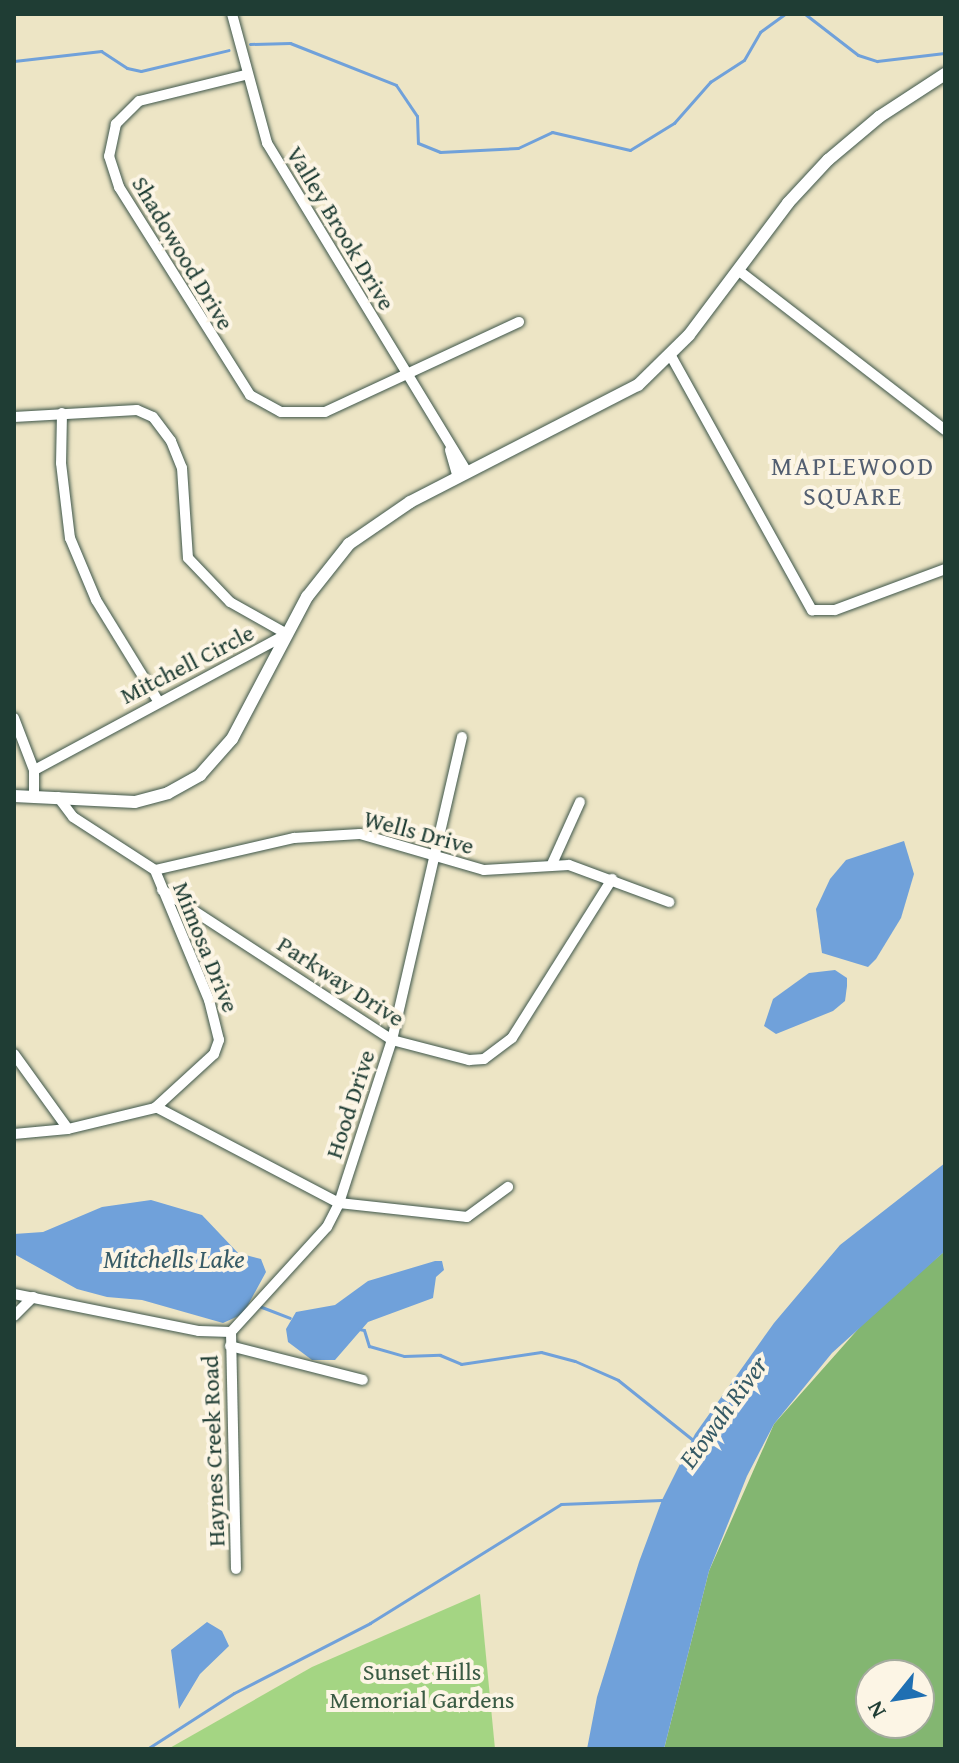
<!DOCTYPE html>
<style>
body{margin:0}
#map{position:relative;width:959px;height:1763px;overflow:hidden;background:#ede5c5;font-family:"Gentium Book Plus",serif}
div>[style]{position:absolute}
.green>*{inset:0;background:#a4d583}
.forest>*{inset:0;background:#83b671}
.water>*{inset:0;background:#70a1da}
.stream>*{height:3px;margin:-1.5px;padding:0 1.5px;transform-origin:1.5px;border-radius:1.5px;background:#70a1da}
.roads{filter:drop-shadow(0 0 2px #3e564a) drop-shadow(0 0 2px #3e564a)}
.minor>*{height:10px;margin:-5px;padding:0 5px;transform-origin:5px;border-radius:5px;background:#fff}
.tertiary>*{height:12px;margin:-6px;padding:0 6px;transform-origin:6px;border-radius:6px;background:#fff}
span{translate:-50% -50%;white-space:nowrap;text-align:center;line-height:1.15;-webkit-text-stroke:8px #fcf5e5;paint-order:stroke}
.street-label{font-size:24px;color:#1f3d34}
.park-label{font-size:24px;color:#3a5b44}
.neighbourhood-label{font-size:26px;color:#535f71;letter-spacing:2px}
.water-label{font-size:26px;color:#375b66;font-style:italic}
.frame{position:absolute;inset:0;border:16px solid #1f3d34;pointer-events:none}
.north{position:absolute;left:855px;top:1659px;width:80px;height:80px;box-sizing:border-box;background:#fcf5e5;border:2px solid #a4ab9e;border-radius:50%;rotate:240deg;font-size:22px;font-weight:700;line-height:32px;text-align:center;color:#1f3d34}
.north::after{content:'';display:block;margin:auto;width:28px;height:36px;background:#1f6fb2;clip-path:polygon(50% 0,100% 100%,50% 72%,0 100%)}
</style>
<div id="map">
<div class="green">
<div style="clip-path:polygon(480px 1594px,495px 1749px,168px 1749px,312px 1667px)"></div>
</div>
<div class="forest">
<div style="clip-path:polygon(evenodd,945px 1251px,945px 1749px,664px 1749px,709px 1571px,774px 1424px,875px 1310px,945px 1251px,871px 1675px,919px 1675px,919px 1723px,871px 1723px,871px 1675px)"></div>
</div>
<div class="water">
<div style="clip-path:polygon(904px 841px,914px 874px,901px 918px,876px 959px,868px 967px,822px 953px,816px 909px,830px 879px,846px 860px)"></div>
<div style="clip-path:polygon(835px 970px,847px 978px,847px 986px,845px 1001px,833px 1011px,776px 1034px,764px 1026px,773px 999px,809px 973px)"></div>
<div style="clip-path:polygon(945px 1163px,945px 1251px,832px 1353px,774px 1424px,747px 1476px,709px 1571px,664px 1749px,587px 1749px,597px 1697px,639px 1562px,662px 1500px,695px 1434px,774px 1323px,840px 1245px)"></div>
<div style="clip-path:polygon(151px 1200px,202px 1215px,238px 1253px,261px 1259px,266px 1272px,243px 1314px,223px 1323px,142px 1300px,107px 1297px,77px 1289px,14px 1254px,14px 1234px,43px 1232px,102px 1207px)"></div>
<div style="clip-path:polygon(435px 1261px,442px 1261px,444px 1270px,436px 1277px,433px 1298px,368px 1322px,335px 1360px,312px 1360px,288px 1342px,286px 1329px,296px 1312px,335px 1305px,368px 1281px)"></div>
<div style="clip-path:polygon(207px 1622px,222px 1631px,229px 1646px,200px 1674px,179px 1709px,171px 1650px)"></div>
</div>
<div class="stream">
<div style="left:805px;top:14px;width:67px;rotate:37.7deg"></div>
<div style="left:858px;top:55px;width:20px;rotate:18deg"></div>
<div style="left:877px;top:61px;width:68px;rotate:-6.7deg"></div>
<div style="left:250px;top:44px;width:40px;rotate:-1.4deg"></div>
<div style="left:290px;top:43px;width:114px;rotate:21.6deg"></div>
<div style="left:396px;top:85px;width:37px;rotate:56deg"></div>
<div style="left:417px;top:116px;width:27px;rotate:88deg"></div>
<div style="left:418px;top:143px;width:24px;rotate:22deg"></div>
<div style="left:440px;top:152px;width:78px;rotate:-2.9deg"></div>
<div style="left:518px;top:148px;width:38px;rotate:-25deg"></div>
<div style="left:552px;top:132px;width:80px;rotate:13deg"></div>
<div style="left:630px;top:150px;width:52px;rotate:-31.5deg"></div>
<div style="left:674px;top:123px;width:55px;rotate:-48.7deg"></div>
<div style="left:710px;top:82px;width:40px;rotate:-32.9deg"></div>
<div style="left:744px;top:60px;width:32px;rotate:-60deg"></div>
<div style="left:760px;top:32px;width:31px;rotate:-36deg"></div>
<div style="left:14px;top:61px;width:88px;rotate:-6.6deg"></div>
<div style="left:101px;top:51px;width:31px;rotate:33deg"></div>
<div style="left:127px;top:68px;width:14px;rotate:12deg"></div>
<div style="left:141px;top:71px;width:90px;rotate:-13.4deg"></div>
<div style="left:259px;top:1306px;width:33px;rotate:21deg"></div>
<div style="left:359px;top:1329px;width:5px;rotate:11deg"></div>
<div style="left:364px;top:1330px;width:17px;rotate:73deg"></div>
<div style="left:369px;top:1346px;width:36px;rotate:16deg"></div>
<div style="left:404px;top:1356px;width:36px;rotate:-2deg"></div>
<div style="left:440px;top:1355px;width:23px;rotate:23deg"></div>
<div style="left:461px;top:1364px;width:81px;rotate:-8.5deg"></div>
<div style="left:541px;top:1352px;width:35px;rotate:15deg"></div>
<div style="left:575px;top:1361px;width:47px;rotate:23.8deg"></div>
<div style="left:618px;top:1380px;width:96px;rotate:38.7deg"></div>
<div style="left:147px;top:1749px;width:103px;rotate:-32.8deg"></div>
<div style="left:234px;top:1693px;width:153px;rotate:-27.2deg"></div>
<div style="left:370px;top:1623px;width:225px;rotate:-31.9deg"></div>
<div style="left:561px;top:1504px;width:101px;rotate:-2.3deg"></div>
</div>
<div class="roads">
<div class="minor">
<div style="left:232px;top:14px;width:134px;rotate:74.8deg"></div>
<div style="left:267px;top:143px;width:386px;rotate:58.7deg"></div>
<div style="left:245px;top:75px;width:109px;rotate:166.2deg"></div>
<div style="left:139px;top:101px;width:33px;rotate:135deg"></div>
<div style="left:116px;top:124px;width:33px;rotate:102deg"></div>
<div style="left:109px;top:156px;width:33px;rotate:72deg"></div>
<div style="left:119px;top:187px;width:246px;rotate:57.8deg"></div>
<div style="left:250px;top:395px;width:35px;rotate:29deg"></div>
<div style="left:281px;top:412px;width:44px"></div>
<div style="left:325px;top:412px;width:214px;rotate:-24.9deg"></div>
<div style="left:738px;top:270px;width:262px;rotate:37.7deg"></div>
<div style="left:671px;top:356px;width:291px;rotate:61deg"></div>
<div style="left:812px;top:610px;width:23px"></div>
<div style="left:835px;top:610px;width:117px;rotate:-20.4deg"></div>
<div style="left:62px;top:413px;width:50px;rotate:91.1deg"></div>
<div style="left:61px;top:463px;width:76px;rotate:83.2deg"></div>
<div style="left:70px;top:538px;width:67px;rotate:67.2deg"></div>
<div style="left:96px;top:600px;width:116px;rotate:58.4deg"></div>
<div style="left:14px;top:417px;width:123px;rotate:-3.3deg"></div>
<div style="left:137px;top:410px;width:17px;rotate:24deg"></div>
<div style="left:153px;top:417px;width:30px;rotate:53deg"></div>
<div style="left:171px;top:441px;width:29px;rotate:68deg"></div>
<div style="left:182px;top:468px;width:90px;rotate:86.2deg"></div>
<div style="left:188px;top:558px;width:61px;rotate:46.3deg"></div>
<div style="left:230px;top:602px;width:65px;rotate:29.3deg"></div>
<div style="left:287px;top:634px;width:287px;rotate:151.7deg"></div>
<div style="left:450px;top:450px;width:29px;rotate:74deg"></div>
<div style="left:14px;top:718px;width:56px;rotate:69deg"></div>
<div style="left:34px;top:770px;width:24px;rotate:90deg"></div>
<div style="left:58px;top:797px;width:25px;rotate:53deg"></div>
<div style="left:73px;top:817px;width:98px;rotate:32.9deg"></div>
<div style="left:552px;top:864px;width:68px;rotate:-65.7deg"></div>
<div style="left:155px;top:870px;width:143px;rotate:-13deg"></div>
<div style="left:294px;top:838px;width:66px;rotate:-3.5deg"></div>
<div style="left:360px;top:834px;width:129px;rotate:16.2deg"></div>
<div style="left:484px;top:870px;width:85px;rotate:-3.4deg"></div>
<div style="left:569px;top:865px;width:107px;rotate:20.3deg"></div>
<div style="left:162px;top:890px;width:275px;rotate:33.1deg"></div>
<div style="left:392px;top:1040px;width:80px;rotate:14.6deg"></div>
<div style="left:469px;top:1060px;width:15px;rotate:-4deg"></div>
<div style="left:484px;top:1059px;width:35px;rotate:-37deg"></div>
<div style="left:512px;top:1038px;width:188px;rotate:-57.8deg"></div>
<div style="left:14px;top:1054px;width:92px;rotate:54.2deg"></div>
<div style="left:156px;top:1107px;width:207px;rotate:27.7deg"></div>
<div style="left:339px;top:1203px;width:129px;rotate:6.2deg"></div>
<div style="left:467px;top:1217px;width:51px;rotate:-36.2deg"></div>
<div style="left:14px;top:1134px;width:54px;rotate:-5.3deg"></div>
<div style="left:68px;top:1129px;width:89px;rotate:-13.6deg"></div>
<div style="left:155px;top:1108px;width:80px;rotate:-42.5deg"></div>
<div style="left:214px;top:1054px;width:15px;rotate:-70deg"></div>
<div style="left:219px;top:1040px;width:41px;rotate:-104deg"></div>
<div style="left:209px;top:1000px;width:141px;rotate:-112.6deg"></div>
<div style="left:14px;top:1294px;width:189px;rotate:11.3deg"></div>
<div style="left:199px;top:1331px;width:32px;rotate:2deg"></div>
<div style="left:14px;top:1316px;width:27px;rotate:-45deg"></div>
<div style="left:231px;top:1332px;width:142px;rotate:-47.6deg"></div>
<div style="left:327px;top:1227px;width:27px;rotate:-63deg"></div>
<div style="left:339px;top:1203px;width:171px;rotate:-72deg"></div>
<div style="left:392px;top:1040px;width:311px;rotate:-77deg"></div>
<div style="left:231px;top:1332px;width:237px;rotate:88.8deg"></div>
<div style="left:230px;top:1346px;width:137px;rotate:14.3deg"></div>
</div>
<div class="tertiary">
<div style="left:14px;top:796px;width:121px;rotate:2.8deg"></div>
<div style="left:135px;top:802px;width:34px;rotate:-15deg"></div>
<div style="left:168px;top:793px;width:37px;rotate:-29deg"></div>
<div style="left:200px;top:775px;width:48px;rotate:-48.4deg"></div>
<div style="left:232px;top:739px;width:161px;rotate:-62.2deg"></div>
<div style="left:307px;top:597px;width:68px;rotate:-51.6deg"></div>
<div style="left:349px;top:544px;width:74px;rotate:-34.5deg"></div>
<div style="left:410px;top:502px;width:256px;rotate:-27.2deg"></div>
<div style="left:638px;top:385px;width:71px;rotate:-44.4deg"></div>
<div style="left:689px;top:335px;width:165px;rotate:-53.1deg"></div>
<div style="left:788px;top:203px;width:59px;rotate:-47.1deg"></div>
<div style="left:828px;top:160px;width:67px;rotate:-40.1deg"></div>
<div style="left:879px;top:117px;width:79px;rotate:-33.1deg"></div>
</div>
</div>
<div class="street-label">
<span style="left:341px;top:228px;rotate:59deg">Valley Brook Drive</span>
<span style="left:183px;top:253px;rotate:59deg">Shadowood Drive</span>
<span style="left:187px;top:664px;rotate:-27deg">Mitchell Circle</span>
<span style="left:419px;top:832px;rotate:15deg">Wells Drive</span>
<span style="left:206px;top:947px;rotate:68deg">Mimosa Drive</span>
<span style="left:341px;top:981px;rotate:33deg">Parkway Drive</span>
<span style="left:350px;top:1104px;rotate:-72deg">Hood Drive</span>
<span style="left:213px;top:1451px;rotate:-92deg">Haynes Creek Road</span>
</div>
<div class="park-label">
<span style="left:422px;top:1686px">Sunset Hills<br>Memorial Gardens</span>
</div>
<div class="neighbourhood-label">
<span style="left:853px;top:481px">MAPLEWOOD<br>SQUARE</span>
</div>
<div class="water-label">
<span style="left:174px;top:1259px">Mitchells Lake</span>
<span style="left:723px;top:1412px;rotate:-54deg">Etowah River</span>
</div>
<div class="frame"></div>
<div class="north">N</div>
</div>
